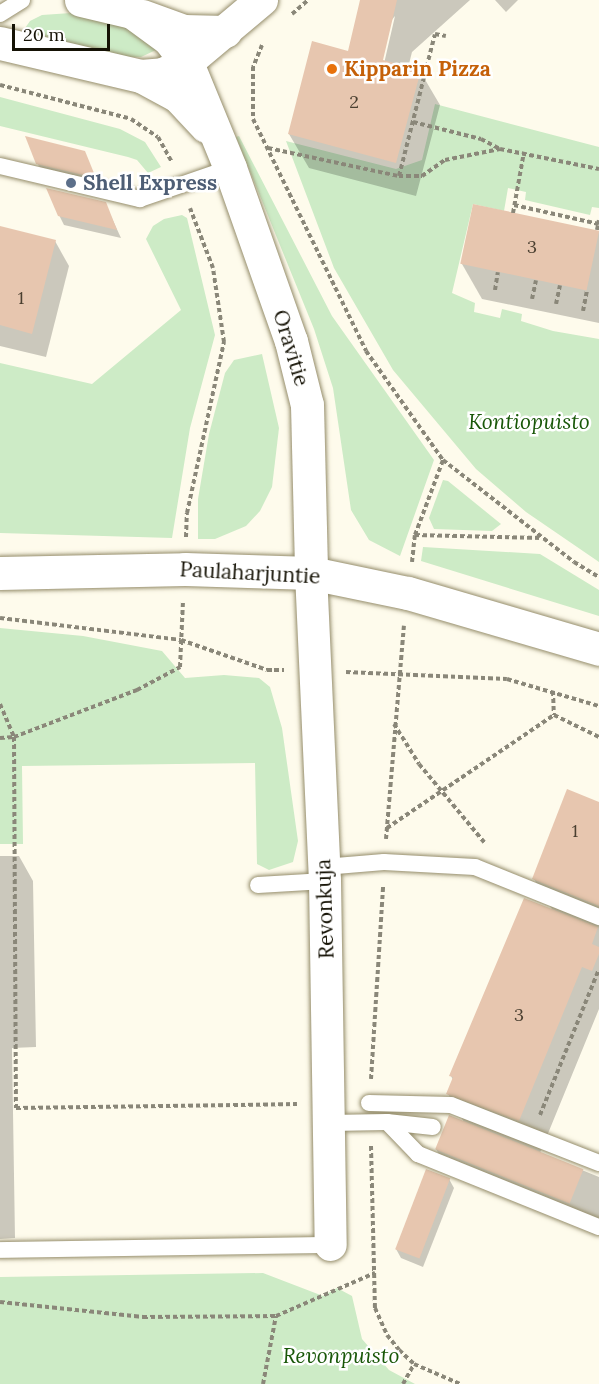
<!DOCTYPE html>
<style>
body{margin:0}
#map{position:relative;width:599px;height:1384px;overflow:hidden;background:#fefbec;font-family:Lora,serif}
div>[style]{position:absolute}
.green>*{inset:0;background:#cdebc6}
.shadow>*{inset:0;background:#0003}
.building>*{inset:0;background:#e7c6af;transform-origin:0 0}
.path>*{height:4px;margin-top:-2px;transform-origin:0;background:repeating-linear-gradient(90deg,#8a8779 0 4.5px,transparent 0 7.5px)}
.roads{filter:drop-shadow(0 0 2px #958d6b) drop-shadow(0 0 2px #958d6b)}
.service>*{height:16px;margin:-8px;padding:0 8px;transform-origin:8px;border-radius:8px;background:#fff}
.minor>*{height:32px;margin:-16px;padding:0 16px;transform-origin:16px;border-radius:16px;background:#fff}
.tertiary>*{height:33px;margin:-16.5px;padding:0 16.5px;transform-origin:16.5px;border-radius:16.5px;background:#fff}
.dots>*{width:16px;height:16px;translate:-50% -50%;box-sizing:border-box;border:3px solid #fff;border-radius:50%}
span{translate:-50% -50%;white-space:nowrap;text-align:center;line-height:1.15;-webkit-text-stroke:5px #fff;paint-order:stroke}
.number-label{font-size:18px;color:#4a3f30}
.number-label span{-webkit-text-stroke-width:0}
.food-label{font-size:21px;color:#c56008;font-weight:700}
.left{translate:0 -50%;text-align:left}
.service-label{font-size:21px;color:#4e5e75;font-weight:700}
.street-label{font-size:21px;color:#151205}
.park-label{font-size:21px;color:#185708;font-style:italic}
.scale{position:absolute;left:12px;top:24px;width:98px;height:27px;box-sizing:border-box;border:3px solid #151205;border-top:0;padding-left:8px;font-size:18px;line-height:21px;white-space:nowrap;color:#151205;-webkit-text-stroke:4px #fff;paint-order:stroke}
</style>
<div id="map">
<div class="green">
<div style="clip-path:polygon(71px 13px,128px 26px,156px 50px,141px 57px,127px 57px,23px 31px,30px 21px,42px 15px)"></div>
<div style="clip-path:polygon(0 97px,120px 129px,145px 142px,161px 167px,148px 173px,137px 160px,128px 157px,0 126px)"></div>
<div style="clip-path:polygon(435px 104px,599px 147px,599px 208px,592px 207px,590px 215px,525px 200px,526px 192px,508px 188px,504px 211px,473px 204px,452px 293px,475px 303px,474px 312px,500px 318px,502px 309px,522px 314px,521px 321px,553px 331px,599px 339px,599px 562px,526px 512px,476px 469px,393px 370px,334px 268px,286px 141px,396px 169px,422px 160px)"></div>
<div style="clip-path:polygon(239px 136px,332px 316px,434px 460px,400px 556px,369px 540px,351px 510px,333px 388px,314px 329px,236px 137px)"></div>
<div style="clip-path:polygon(182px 215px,187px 218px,215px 335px,190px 428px,172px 538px,0 533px,0 363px,92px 384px,181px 310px,146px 239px,153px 226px,164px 219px)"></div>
<div style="clip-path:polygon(262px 354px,279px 428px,272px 487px,260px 511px,246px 526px,215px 539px,198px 539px,198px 499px,209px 434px,225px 373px,234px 360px)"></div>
<div style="clip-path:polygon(443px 480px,448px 481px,501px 524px,492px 531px,434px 529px,429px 518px)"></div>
<div style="clip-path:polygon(423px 547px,540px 554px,599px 590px,599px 616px,421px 561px)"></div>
<div style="clip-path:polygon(0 628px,83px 636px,162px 651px,185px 678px,224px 675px,259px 678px,270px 687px,282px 728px,298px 841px,293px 862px,269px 870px,257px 864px,255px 763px,22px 766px,23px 844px,0 844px)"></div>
<div style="clip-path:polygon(263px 1273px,323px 1296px,337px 1288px,352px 1296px,362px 1339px,389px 1370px,415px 1384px,0 1384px,0 1277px)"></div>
</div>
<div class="shadow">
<div style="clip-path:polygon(evenodd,361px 0,470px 0,412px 52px,408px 68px,420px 71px,440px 105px,416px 196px,309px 168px,289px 134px,349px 53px,361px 0,395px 16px,383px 68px,380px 67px,391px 21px,395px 16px)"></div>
<div style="clip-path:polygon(495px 0,518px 0,506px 12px)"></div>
<div style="clip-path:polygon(87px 159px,97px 185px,43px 172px,37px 163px)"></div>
<div style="clip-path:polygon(105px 203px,121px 238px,64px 225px,59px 215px)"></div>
<div style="clip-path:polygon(0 227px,55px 241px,69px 266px,46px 357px,0 346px)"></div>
<div style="clip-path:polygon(599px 232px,599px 323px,482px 299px,462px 264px)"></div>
<div style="clip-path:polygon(599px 804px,599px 1009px,540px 1153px,599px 1177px,599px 1232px,450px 1174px,436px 1149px,465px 1124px,448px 1094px,453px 1080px,451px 1076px,553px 911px,534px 879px)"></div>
<div style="clip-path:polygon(0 856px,19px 856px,33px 881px,36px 1047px,12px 1048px,15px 1238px,0 1239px)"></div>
<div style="clip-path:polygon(449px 1179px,454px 1188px,423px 1267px,401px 1258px,396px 1249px)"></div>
</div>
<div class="building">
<div style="clip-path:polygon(360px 0,397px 0,383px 60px,421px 70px,396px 163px,288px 134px,312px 41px,348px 51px)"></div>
<div style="clip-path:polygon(25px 136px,85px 151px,96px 178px,36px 164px)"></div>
<div style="clip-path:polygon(46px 188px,106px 202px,117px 230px,58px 216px)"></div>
<div style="left:473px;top:204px;width:129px;height:61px;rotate:12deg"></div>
<div style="clip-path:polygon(0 226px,56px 240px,32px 334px,0 325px)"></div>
<div style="clip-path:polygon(567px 789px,599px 802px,599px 906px,532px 879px)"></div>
<div style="clip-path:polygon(524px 898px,598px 927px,592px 944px,599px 947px,599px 954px,592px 971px,582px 967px,519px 1121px,446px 1094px,453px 1077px,449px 1076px)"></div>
<div style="left:449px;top:1115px;width:145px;height:37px;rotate:22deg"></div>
<div style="left:426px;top:1169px;width:26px;height:86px;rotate:21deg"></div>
</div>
<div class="path">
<div style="left:292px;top:14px;width:21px;rotate:-41deg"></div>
<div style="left:262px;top:45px;width:24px;rotate:112deg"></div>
<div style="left:253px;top:67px;width:52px;rotate:90deg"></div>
<div style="left:253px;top:119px;width:258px;rotate:64deg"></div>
<div style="left:366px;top:351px;width:133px;rotate:54.8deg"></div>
<div style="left:443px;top:460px;width:166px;rotate:37.9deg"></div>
<div style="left:574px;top:562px;width:29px;rotate:31deg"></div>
<div style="left:0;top:85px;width:135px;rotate:14.5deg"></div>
<div style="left:131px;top:119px;width:32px;rotate:34deg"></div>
<div style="left:158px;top:137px;width:29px;rotate:61deg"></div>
<div style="left:413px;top:122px;width:70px;rotate:14deg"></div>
<div style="left:481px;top:139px;width:21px;rotate:28deg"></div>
<div style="left:268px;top:148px;width:134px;rotate:12.1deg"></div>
<div style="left:399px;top:176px;width:23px"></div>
<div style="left:422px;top:176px;width:28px;rotate:-35deg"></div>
<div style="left:445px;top:160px;width:56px;rotate:-11.3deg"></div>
<div style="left:500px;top:149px;width:101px;rotate:11.4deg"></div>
<div style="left:399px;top:176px;width:146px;rotate:-75.8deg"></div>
<div style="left:435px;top:34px;width:11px;rotate:10deg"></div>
<div style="left:514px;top:205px;width:87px;rotate:12.6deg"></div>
<div style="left:513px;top:213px;width:62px;rotate:-79.8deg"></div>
<div style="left:597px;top:230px;width:10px;rotate:-79deg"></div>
<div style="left:495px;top:290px;width:18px;rotate:-81deg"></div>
<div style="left:532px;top:299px;width:19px;rotate:-78deg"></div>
<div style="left:556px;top:304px;width:19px;rotate:-78deg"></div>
<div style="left:583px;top:311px;width:20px;rotate:-79deg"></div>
<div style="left:415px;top:535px;width:127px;rotate:1.4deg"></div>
<div style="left:186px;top:537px;width:24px;rotate:-88deg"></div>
<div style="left:187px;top:513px;width:175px;rotate:-77.8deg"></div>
<div style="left:224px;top:342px;width:75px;rotate:-98.5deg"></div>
<div style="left:213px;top:268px;width:64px;rotate:-111deg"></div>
<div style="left:412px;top:562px;width:27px;rotate:-84deg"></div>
<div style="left:415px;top:535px;width:80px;rotate:-69.5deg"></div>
<div style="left:0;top:618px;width:182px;rotate:6.9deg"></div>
<div style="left:181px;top:640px;width:91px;rotate:19.2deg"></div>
<div style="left:267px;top:670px;width:17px"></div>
<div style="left:346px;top:672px;width:161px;rotate:2.5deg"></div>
<div style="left:507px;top:679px;width:96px;rotate:16.4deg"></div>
<div style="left:553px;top:691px;width:24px;rotate:88deg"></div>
<div style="left:554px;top:715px;width:50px;rotate:26.1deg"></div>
<div style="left:0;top:704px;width:36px;rotate:67deg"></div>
<div style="left:14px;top:737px;width:371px;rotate:89.7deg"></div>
<div style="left:16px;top:1108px;width:281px;rotate:-0.8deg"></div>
<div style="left:394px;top:724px;width:47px;rotate:58deg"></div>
<div style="left:419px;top:764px;width:102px;rotate:50.2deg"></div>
<div style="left:0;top:738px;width:14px;rotate:-4deg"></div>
<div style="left:14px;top:737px;width:132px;rotate:-20.9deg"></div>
<div style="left:137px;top:690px;width:49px;rotate:-28.1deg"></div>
<div style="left:180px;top:667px;width:66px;rotate:-87.4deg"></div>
<div style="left:387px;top:828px;width:202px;rotate:-34.1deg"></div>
<div style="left:386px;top:839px;width:214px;rotate:-85.2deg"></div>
<div style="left:371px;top:1079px;width:193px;rotate:-86.4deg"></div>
<div style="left:540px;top:1115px;width:157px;rotate:-68deg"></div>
<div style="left:371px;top:1146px;width:162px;rotate:88.6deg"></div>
<div style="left:375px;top:1308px;width:30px;rotate:66deg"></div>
<div style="left:387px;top:1335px;width:19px;rotate:51deg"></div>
<div style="left:399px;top:1350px;width:21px;rotate:43deg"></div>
<div style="left:414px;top:1364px;width:50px;rotate:23.5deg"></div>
<div style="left:0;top:1302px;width:144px;rotate:6deg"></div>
<div style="left:143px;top:1317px;width:133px;rotate:-0.4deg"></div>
<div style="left:276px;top:1316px;width:108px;rotate:-23.5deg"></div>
<div style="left:263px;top:1384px;width:69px;rotate:-79.2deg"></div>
<div style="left:403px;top:1384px;width:23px;rotate:-61deg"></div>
</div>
<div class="roads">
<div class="service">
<div style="left:0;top:14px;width:26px;rotate:-32deg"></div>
<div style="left:0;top:166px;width:144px;rotate:13.3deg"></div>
<div style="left:140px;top:199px;width:95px;rotate:-19deg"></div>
<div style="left:324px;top:867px;width:60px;rotate:-4.8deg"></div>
<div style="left:384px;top:862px;width:91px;rotate:3.1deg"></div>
<div style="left:475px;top:867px;width:134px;rotate:22deg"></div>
<div style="left:258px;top:885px;width:67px;rotate:-3.4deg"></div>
<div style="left:369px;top:1103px;width:82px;rotate:1.4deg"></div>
<div style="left:451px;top:1105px;width:159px;rotate:21.4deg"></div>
<div style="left:387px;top:1122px;width:45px;rotate:45.9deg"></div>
<div style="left:418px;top:1154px;width:195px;rotate:22deg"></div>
<div style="left:330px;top:1123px;width:57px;rotate:-1deg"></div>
<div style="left:387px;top:1122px;width:46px;rotate:6.2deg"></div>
<div style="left:0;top:1250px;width:331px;rotate:-0.9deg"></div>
</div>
<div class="minor">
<div style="left:143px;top:16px;width:44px;rotate:20.1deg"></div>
<div style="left:184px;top:31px;width:42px;rotate:1.4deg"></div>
<div style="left:141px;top:76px;width:22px;rotate:-5deg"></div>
<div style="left:163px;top:74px;width:26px;rotate:-25deg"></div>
<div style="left:187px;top:63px;width:98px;rotate:-40deg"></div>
<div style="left:311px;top:573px;width:308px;rotate:87.4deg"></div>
<div style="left:325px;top:881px;width:364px;rotate:89.1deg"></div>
</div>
<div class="tertiary">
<div style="left:81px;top:0;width:52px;rotate:13.2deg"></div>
<div style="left:132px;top:12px;width:46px;rotate:36.1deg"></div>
<div style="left:169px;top:39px;width:30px;rotate:53deg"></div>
<div style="left:187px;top:63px;width:113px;rotate:67.7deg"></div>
<div style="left:230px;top:168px;width:183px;rotate:70.6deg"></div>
<div style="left:291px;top:341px;width:66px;rotate:76deg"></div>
<div style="left:307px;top:405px;width:168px;rotate:88.6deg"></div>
<div style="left:0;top:43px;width:145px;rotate:13.2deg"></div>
<div style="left:141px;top:76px;width:42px;rotate:28.4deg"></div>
<div style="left:178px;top:96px;width:41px;rotate:47deg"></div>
<div style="left:0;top:573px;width:185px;rotate:-1.2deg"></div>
<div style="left:185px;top:569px;width:126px;rotate:1.8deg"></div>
<div style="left:311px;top:573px;width:99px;rotate:11.7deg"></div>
<div style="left:408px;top:593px;width:199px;rotate:16.3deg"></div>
</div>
</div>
<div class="dots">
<div style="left:332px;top:69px;background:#e8710a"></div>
<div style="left:71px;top:183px;background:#5c6f8a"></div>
</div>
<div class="number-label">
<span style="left:354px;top:102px">2</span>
<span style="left:532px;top:247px">3</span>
<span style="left:21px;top:298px">1</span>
<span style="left:575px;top:831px">1</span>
<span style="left:519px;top:1015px">3</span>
</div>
<div class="food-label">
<span class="left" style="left:344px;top:69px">Kipparin Pizza</span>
</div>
<div class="service-label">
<span class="left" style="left:83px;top:183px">Shell Express</span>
</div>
<div class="street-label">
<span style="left:291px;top:348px;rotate:73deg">Oravitie</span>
<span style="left:250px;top:573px;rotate:3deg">Paulaharjuntie</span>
<span style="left:325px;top:909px;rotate:-92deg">Revonkuja</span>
</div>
<div class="park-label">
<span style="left:529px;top:422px">Kontiopuisto</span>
<span style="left:341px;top:1356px">Revonpuisto</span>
</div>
<div class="scale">20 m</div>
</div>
